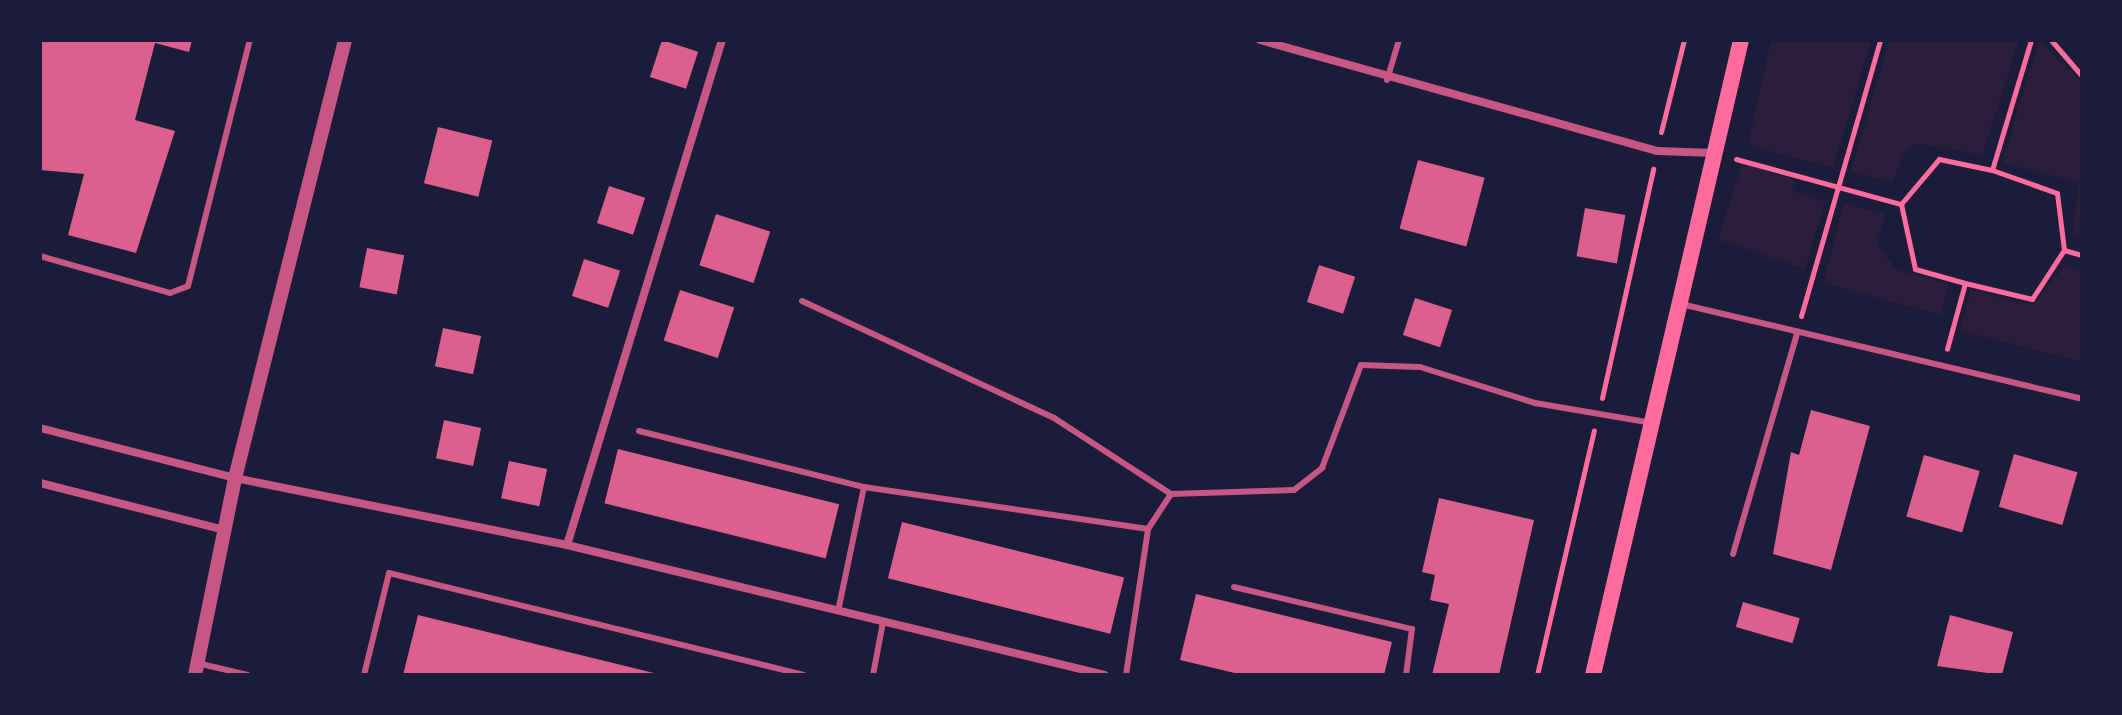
<!DOCTYPE html>
<style>
body{margin:0}
#map{position:relative;width:2122px;height:715px;overflow:hidden;background:#1b1b3a;font-family:"Source Sans 3",sans-serif}
div>[style]{position:absolute}
.green>*{inset:0;background:#2a1e3b}
.building>*{inset:0;background:#dd5f8e;transform-origin:0 0}
.path>*{height:5px;margin:-2.5px;padding:0 2.5px;transform-origin:2.5px;border-radius:2.5px;background:#ff6b9d}
.service>*{height:6px;margin:-3px;padding:0 3px;transform-origin:3px;border-radius:3px;background:#c65784}
.minor>*{height:8px;margin:-4px;padding:0 4px;transform-origin:4px;border-radius:4px;background:#c65784}
.tertiary>*{height:14px;margin:-7px;padding:0 7px;transform-origin:7px;border-radius:7px;background:#c65784}
.secondary>*{height:16px;margin:-8px;padding:0 8px;transform-origin:8px;border-radius:8px;background:#ff6b9d}
span{translate:-50% -50%;white-space:nowrap;text-align:center;line-height:1.15;-webkit-text-stroke:8px #1b1b3a;paint-order:stroke}
.frame{position:absolute;inset:0;border:42px solid #1b1b3a;pointer-events:none}
</style>
<div id="map">
<div class="green">
<div style="clip-path:polygon(1771px 40px,1871px 40px,1833px 168px,1748px 145px)"></div>
<div style="clip-path:polygon(1889px 40px,2019px 40px,1982px 155px,1919px 143px,1906px 150px,1892px 183px,1851px 171px)"></div>
<div style="clip-path:polygon(2039px 40px,2082px 82px,2082px 238px,2072px 235px,2079px 182px,2002px 163px)"></div>
<div style="clip-path:polygon(1742px 163px,1795px 180px,1792px 191px,1825px 201px,1805px 269px,1718px 239px)"></div>
<div style="clip-path:polygon(1844px 203px,1885px 214px,1877px 245px,1897px 270px,1949px 284px,1941px 315px,1823px 283px)"></div>
<div style="clip-path:polygon(2064px 266px,2082px 270px,2082px 362px,1960px 330px,1971px 290px,2033px 305px)"></div>
</div>
<div class="building">
<div style="clip-path:polygon(40px 40px,192px 40px,189px 52px,155px 43px,135px 120px,175px 131px,136px 253px,68px 235px,84px 174px,40px 170px)"></div>
<div style="left:662px;top:40px;width:38px;height:39px;rotate:18deg"></div>
<div style="left:438px;top:127px;width:56px;height:58px;rotate:14deg"></div>
<div style="left:1418px;top:160px;width:69px;height:71px;rotate:15deg"></div>
<div style="left:609px;top:186px;width:38px;height:39px;rotate:18deg"></div>
<div style="left:1585px;top:208px;width:41px;height:49px;rotate:10deg"></div>
<div style="left:716px;top:214px;width:57px;height:54px;rotate:18deg"></div>
<div style="left:367px;top:248px;width:38px;height:40px;rotate:11deg"></div>
<div style="left:584px;top:259px;width:38px;height:39px;rotate:18deg"></div>
<div style="left:1319px;top:265px;width:38px;height:39px;rotate:18deg"></div>
<div style="left:680px;top:290px;width:57px;height:53px;rotate:18deg"></div>
<div style="left:1415px;top:298px;width:39px;height:39px;rotate:18deg"></div>
<div style="left:443px;top:328px;width:39px;height:39px;rotate:12deg"></div>
<div style="clip-path:polygon(1811px 410px,1870px 426px,1831px 570px,1773px 554px,1791px 452px,1799px 455px)"></div>
<div style="left:444px;top:420px;width:38px;height:39px;rotate:12deg"></div>
<div style="left:618px;top:449px;width:228px;height:56px;rotate:14deg"></div>
<div style="left:2014px;top:454px;width:66px;height:55px;rotate:16deg"></div>
<div style="left:1924px;top:455px;width:58px;height:64px;rotate:16deg"></div>
<div style="left:509px;top:461px;width:39px;height:38px;rotate:12deg"></div>
<div style="clip-path:polygon(1439px 498px,1534px 520px,1499px 675px,1432px 675px,1449px 604px,1430px 600px,1435px 575px,1422px 572px)"></div>
<div style="left:902px;top:522px;width:229px;height:58px;rotate:14deg"></div>
<div style="clip-path:polygon(1196px 594px,1392px 642px,1384px 675px,1243px 675px,1180px 660px)"></div>
<div style="left:1743px;top:602px;width:59px;height:26px;rotate:16deg"></div>
<div style="clip-path:polygon(418px 615px,658px 674px,658px 675px,403px 675px)"></div>
<div style="clip-path:polygon(1950px 615px,2013px 632px,2002px 675px,1937px 666px)"></div>
</div>
<div class="path">
<div style="left:2051px;top:40px;width:48px;rotate:49.3deg"></div>
<div style="left:1661px;top:132px;width:95px;rotate:-76deg"></div>
<div style="left:1736px;top:159px;width:171px;rotate:15.3deg"></div>
<div style="left:1901px;top:204px;width:66px;rotate:77.8deg"></div>
<div style="left:1915px;top:269px;width:52px;rotate:15.6deg"></div>
<div style="left:1965px;top:283px;width:68px;rotate:105.3deg"></div>
<div style="left:1992px;top:170px;width:136px;rotate:-73.3deg"></div>
<div style="left:1901px;top:204px;width:59px;rotate:-49.8deg"></div>
<div style="left:1939px;top:159px;width:54px;rotate:11.7deg"></div>
<div style="left:1992px;top:170px;width:69px;rotate:19.5deg"></div>
<div style="left:2057px;top:193px;width:57px;rotate:83deg"></div>
<div style="left:1965px;top:283px;width:69px;rotate:13.4deg"></div>
<div style="left:2032px;top:299px;width:59px;rotate:-56.9deg"></div>
<div style="left:2064px;top:250px;width:19px;rotate:16deg"></div>
<div style="left:1801px;top:316px;width:287px;rotate:-74deg"></div>
<div style="left:1602px;top:398px;width:235px;rotate:-77.4deg"></div>
<div style="left:1537px;top:675px;width:251px;rotate:-76.9deg"></div>
</div>
<div class="service">
<div style="left:1387px;top:80px;width:42px;rotate:-73.3deg"></div>
<div style="left:40px;top:256px;width:135px;rotate:15.9deg"></div>
<div style="left:170px;top:293px;width:19px;rotate:-21deg"></div>
<div style="left:188px;top:286px;width:254px;rotate:-75.9deg"></div>
<div style="left:802px;top:301px;width:278px;rotate:24.9deg"></div>
<div style="left:1054px;top:418px;width:140px;rotate:33deg"></div>
<div style="left:1681px;top:304px;width:412px;rotate:13.3deg"></div>
<div style="left:639px;top:431px;width:232px;rotate:14deg"></div>
<div style="left:864px;top:487px;width:127px;rotate:101.8deg"></div>
<div style="left:864px;top:487px;width:287px;rotate:8.4deg"></div>
<div style="left:1733px;top:554px;width:230px;rotate:-73.8deg"></div>
<div style="left:1234px;top:587px;width:183px;rotate:13.3deg"></div>
<div style="left:1412px;top:629px;width:46px;rotate:97.4deg"></div>
<div style="left:197px;top:663px;width:52px;rotate:13.2deg"></div>
<div style="left:364px;top:675px;width:105px;rotate:-76.2deg"></div>
<div style="left:389px;top:573px;width:427px;rotate:13.8deg"></div>
<div style="left:873px;top:675px;width:54px;rotate:-79.3deg"></div>
<div style="left:1126px;top:675px;width:148px;rotate:-81.4deg"></div>
<div style="left:1148px;top:529px;width:42px;rotate:-56.7deg"></div>
<div style="left:1171px;top:494px;width:123px;rotate:-1.9deg"></div>
<div style="left:1294px;top:490px;width:36px;rotate:-38deg"></div>
<div style="left:1322px;top:468px;width:110px;rotate:-69.3deg"></div>
<div style="left:1361px;top:365px;width:59px;rotate:1.9deg"></div>
<div style="left:1420px;top:367px;width:121px;rotate:17.4deg"></div>
<div style="left:1535px;top:403px;width:119px;rotate:9.7deg"></div>
</div>
<div class="minor">
<div style="left:1260px;top:40px;width:412px;rotate:15.6deg"></div>
<div style="left:1657px;top:151px;width:58px;rotate:2deg"></div>
<div style="left:40px;top:428px;width:201px;rotate:14.4deg"></div>
<div style="left:235px;top:478px;width:339px;rotate:11.4deg"></div>
<div style="left:567px;top:545px;width:553px;rotate:13.58deg"></div>
<div style="left:40px;top:483px;width:191px;rotate:14.3deg"></div>
<div style="left:567px;top:545px;width:528px;rotate:-72.94deg"></div>
</div>
<div class="tertiary">
<div style="left:195px;top:675px;width:201px;rotate:-78.5deg"></div>
<div style="left:235px;top:478px;width:452px;rotate:-75.9deg"></div>
</div>
<div class="secondary">
<div style="left:1593px;top:675px;width:652px;rotate:-76.88deg"></div>
</div>
<div class="frame"></div>
</div>
